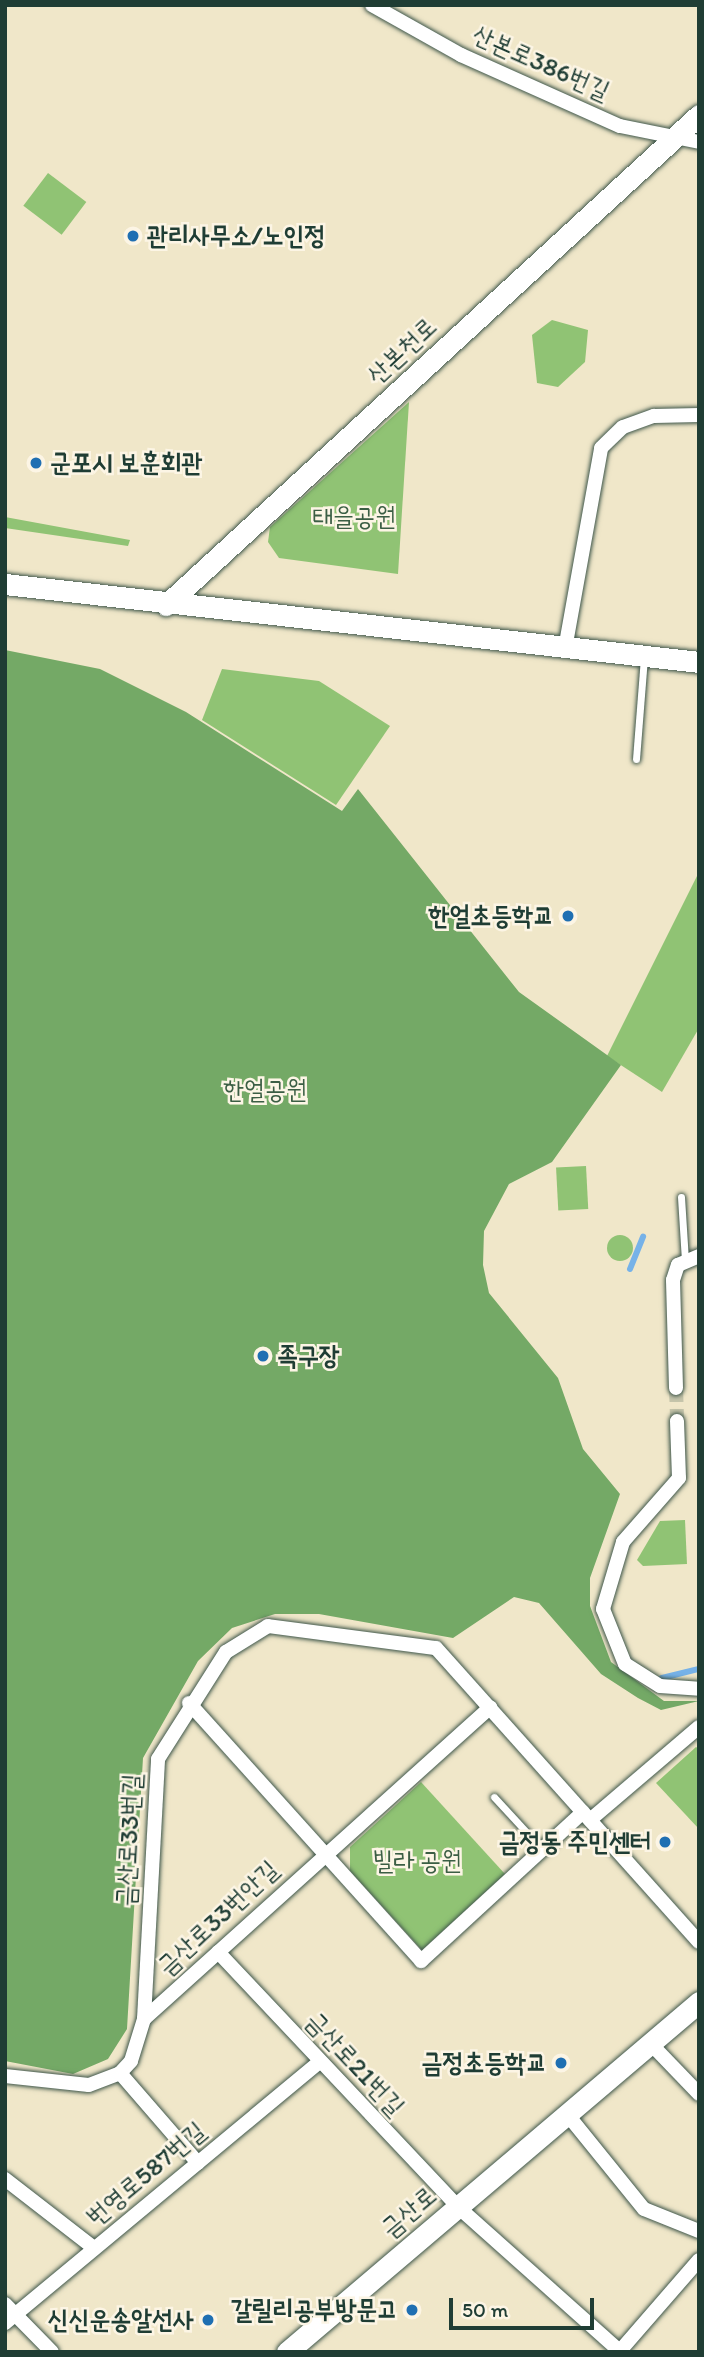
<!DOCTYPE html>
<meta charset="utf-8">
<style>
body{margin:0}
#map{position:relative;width:704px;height:2357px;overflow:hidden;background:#f0e7c9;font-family:Itim,"Poor Story",sans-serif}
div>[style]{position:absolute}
.green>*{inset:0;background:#90c374;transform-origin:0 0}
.round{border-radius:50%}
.forest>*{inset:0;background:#74a966}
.stream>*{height:6px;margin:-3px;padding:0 3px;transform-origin:3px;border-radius:3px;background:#76b2e8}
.street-tunnel>*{height:14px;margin-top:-7px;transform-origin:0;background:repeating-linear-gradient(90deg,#c6c5ab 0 14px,transparent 0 21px)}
.roads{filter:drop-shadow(0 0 2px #3e564a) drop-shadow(0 0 2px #3e564a)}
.lane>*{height:7px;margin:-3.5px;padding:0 3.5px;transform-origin:3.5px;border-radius:3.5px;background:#fff}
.street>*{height:14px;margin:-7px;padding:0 7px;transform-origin:7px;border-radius:7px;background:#fff}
.secondary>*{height:21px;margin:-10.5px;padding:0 10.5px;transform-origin:10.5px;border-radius:10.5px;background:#fff}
.dots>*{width:19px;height:19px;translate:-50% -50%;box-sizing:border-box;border:4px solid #fcf5e5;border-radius:50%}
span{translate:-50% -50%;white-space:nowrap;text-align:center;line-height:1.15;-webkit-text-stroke:5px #fcf5e5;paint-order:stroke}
.street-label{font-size:26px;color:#1f3d34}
.poi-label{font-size:26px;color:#1f3d34;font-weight:700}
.left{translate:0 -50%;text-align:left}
.right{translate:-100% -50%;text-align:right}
.park-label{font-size:26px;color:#3b5e44}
.frame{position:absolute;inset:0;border:7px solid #1f3d34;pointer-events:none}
.scale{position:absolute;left:449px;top:2298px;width:145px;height:32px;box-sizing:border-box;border:4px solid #1f3d34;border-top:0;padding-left:9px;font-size:21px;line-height:24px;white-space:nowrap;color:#1f3d34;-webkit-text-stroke:5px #fcf5e5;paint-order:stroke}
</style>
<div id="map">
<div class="green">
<div style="left:48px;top:173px;width:48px;height:41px;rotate:37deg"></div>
<div style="clip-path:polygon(552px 320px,588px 330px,585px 362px,558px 387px,537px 383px,532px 335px)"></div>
<div style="clip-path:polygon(409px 402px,398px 574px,279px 558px,268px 542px,270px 527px)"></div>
<div style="clip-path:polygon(5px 517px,130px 540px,128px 546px,5px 528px)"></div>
<div style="clip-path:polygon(222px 669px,319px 681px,390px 726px,336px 805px,202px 720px)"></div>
<div style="clip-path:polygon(699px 872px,699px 1028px,662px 1092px,607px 1056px)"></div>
<div style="left:586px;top:1166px;width:43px;height:30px;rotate:87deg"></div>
<div class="round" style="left:607px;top:1235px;width:26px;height:26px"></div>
<div style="clip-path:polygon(685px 1520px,687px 1564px,643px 1566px,637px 1560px,660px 1521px)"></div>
<div style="clip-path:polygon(696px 1747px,699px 1749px,699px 1829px,656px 1783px)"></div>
<div style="clip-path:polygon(421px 1782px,505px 1874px,422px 1950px,350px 1871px,350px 1847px)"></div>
</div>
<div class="forest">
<div style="clip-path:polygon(5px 650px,100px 669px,186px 712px,342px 811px,358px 789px,519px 992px,621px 1065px,552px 1162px,509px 1184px,484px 1231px,483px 1265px,489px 1293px,558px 1378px,583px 1449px,620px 1494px,590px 1578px,590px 1606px,611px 1662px,664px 1701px,699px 1701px,661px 1710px,638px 1698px,601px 1674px,539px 1603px,514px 1597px,453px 1638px,319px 1614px,275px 1614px,232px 1628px,198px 1661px,143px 1758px,127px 2029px,108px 2059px,73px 2074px,5px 2061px)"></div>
</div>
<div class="stream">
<div style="left:630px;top:1269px;width:35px;rotate:-68deg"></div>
<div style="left:662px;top:1678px;width:38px;rotate:-14deg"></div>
</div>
<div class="street-tunnel">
<div style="left:676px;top:1388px;width:33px;rotate:88deg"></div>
</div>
<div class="roads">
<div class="lane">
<div style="left:636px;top:759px;width:101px;rotate:-85.5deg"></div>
<div style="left:681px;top:1197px;width:64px;rotate:86.4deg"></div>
<div style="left:494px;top:1797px;width:71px;rotate:47.3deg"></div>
</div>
<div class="street">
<div style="left:372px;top:5px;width:102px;rotate:29.3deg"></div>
<div style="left:461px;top:55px;width:174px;rotate:24.1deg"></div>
<div style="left:620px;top:126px;width:81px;rotate:11.4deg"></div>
<div style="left:565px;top:649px;width:204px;rotate:-79.8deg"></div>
<div style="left:601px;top:448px;width:30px;rotate:-44deg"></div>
<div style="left:623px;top:427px;width:33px;rotate:-20deg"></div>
<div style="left:654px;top:416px;width:45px;rotate:-1.3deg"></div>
<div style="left:676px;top:1388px;width:108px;rotate:-91.6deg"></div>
<div style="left:673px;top:1280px;width:16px;rotate:-72deg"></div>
<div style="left:678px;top:1265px;width:23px;rotate:-23deg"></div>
<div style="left:677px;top:1421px;width:57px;rotate:88deg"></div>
<div style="left:679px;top:1478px;width:85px;rotate:131.2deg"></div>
<div style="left:623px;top:1542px;width:70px;rotate:106.6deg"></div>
<div style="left:603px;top:1609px;width:59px;rotate:68.2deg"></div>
<div style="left:625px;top:1664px;width:41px;rotate:32.2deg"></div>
<div style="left:660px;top:1686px;width:39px;rotate:4deg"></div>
<div style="left:189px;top:1703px;width:347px;rotate:48deg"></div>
<div style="left:421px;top:1961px;width:220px;rotate:-42.6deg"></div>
<div style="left:590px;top:1820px;width:143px;rotate:-40.5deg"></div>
<div style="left:218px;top:1952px;width:350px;rotate:46.7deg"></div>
<div style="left:458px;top:2207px;width:218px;rotate:41.7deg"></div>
<div style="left:144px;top:2019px;width:466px;rotate:-42deg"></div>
<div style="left:649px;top:2042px;width:72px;rotate:46.1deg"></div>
<div style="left:120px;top:2073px;width:119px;rotate:49.1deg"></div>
<div style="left:5px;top:2076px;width:84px;rotate:6.1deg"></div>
<div style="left:89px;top:2085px;width:33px;rotate:-21deg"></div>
<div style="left:120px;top:2073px;width:16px;rotate:-47deg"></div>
<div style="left:131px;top:2061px;width:44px;rotate:-72.8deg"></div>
<div style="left:144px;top:2019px;width:260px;rotate:-86.9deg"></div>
<div style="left:158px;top:1759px;width:127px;rotate:-57.6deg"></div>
<div style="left:226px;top:1652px;width:49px;rotate:-31.8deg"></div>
<div style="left:268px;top:1626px;width:169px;rotate:7.5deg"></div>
<div style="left:436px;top:1648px;width:394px;rotate:48.2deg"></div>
<div style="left:567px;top:2114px;width:122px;rotate:51deg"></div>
<div style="left:644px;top:2209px;width:59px;rotate:21.8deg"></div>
<div style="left:5px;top:2179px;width:113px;rotate:37.8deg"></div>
<div style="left:5px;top:2304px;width:67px;rotate:45.6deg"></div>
<div style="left:5px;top:2323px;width:408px;rotate:-39.7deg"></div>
<div style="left:619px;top:2352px;width:122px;rotate:-49deg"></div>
</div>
<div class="secondary">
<div style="left:5px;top:584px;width:698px;rotate:6.41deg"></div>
<div style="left:166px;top:605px;width:724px;rotate:-42.59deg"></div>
<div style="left:287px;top:2352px;width:541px;rotate:-40.35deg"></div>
</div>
</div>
<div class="dots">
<div style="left:133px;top:236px;background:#1f6fb2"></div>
<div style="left:36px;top:463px;background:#1f6fb2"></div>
<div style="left:568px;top:916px;background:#1f6fb2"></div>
<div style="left:263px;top:1356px;background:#1f6fb2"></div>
<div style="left:665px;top:1842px;background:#1f6fb2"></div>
<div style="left:561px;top:2063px;background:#1f6fb2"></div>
<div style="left:412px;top:2310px;background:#1f6fb2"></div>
<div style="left:208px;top:2320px;background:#1f6fb2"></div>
</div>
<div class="street-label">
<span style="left:541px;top:63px;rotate:24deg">산본로386번길</span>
<span style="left:402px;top:351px;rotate:-43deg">산본천로</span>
<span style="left:129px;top:1840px;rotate:-87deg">금산로33번길</span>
<span style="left:218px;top:1918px;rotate:-43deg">금산로33번안길</span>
<span style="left:355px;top:2064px;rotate:47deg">금산로21번길</span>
<span style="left:146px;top:2174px;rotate:-40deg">번영로587번길</span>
<span style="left:409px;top:2212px;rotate:-40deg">금산로</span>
</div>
<div class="poi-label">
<span class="left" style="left:147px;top:236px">관리사무소/노인정</span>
<span class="left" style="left:50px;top:463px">군포시 보훈회관</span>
<span class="right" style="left:554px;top:916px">한얼초등학교</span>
<span class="left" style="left:277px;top:1356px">족구장</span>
<span class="right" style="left:651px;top:1842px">금정동 주민센터</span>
<span class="right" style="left:547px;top:2063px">금정초등학교</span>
<span class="right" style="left:398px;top:2310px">갈릴리공부방문고</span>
<span class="right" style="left:194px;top:2320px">신신운송알선사</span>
</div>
<div class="park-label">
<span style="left:354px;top:517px">태을공원</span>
<span style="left:265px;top:1090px">한얼공원</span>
<span style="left:417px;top:1861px">빌라 공원</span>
</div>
<div class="frame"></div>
<div class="scale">50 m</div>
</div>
